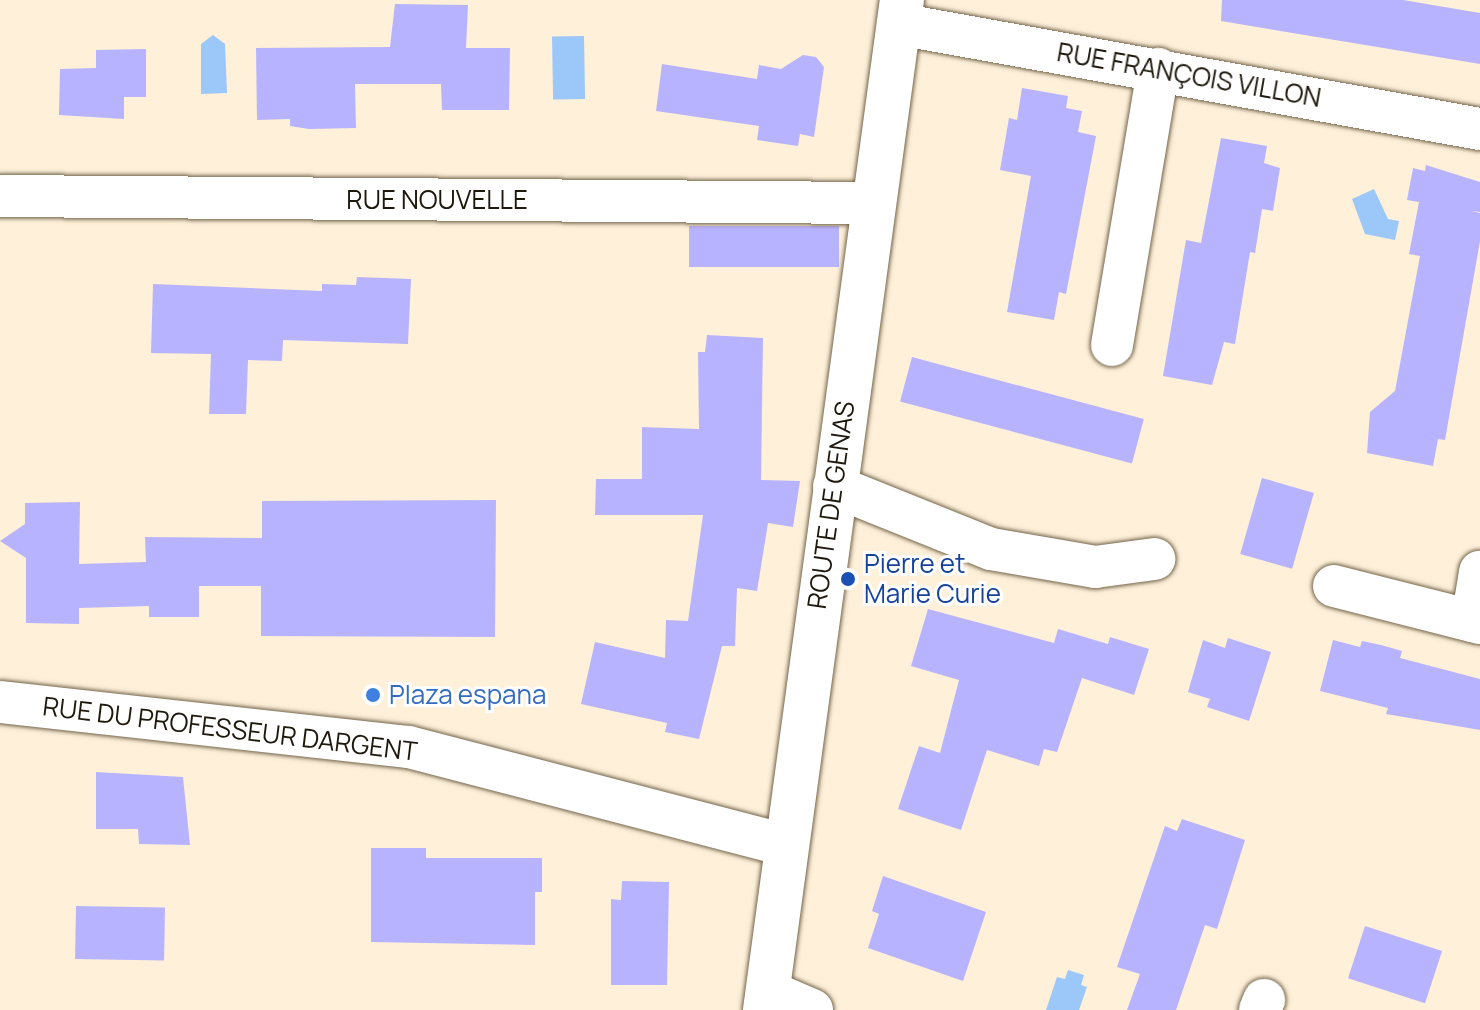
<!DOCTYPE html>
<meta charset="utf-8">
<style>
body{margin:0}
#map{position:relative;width:1480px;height:1010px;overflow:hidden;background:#fef0d9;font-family:Manrope,sans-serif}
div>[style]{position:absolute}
.water>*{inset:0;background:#9cc7f9;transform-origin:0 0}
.building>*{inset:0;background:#b8b3fe;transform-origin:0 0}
.roads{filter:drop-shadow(0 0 2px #73644b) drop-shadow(0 0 2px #73644b)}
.minor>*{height:42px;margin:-21px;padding:0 21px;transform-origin:21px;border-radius:21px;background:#fff}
.tertiary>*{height:44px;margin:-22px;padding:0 22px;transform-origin:22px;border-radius:22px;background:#fff}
.dots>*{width:22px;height:22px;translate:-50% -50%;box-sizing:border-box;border:4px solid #fff;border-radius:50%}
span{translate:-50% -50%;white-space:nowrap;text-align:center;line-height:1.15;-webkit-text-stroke:6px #fff;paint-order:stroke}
.street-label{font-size:26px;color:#1e180d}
.transit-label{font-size:26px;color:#164399}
.left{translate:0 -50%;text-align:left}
.shop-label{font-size:26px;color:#366cbe}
</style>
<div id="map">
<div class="water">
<div style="clip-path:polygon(213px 35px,225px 44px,227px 93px,201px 94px,201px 44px)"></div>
<div style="left:584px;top:36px;width:63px;height:32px;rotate:89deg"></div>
<div style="clip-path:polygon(1374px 189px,1388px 219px,1399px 221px,1395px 240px,1365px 234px,1352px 199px)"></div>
<div style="clip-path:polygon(1068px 970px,1084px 975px,1081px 985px,1087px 987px,1079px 1010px,1046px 1010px,1057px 977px,1065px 979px)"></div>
</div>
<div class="building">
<div style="clip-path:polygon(1222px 0,1403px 0,1480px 13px,1480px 64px,1221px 21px)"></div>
<div style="clip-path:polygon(395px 4px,468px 5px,466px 48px,510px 48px,509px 110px,442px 110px,441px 84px,355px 84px,356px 128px,309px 129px,290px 126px,290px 119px,257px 120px,256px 48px,390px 47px)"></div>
<div style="clip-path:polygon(146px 49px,146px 97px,124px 97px,124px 119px,59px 115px,60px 69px,96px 68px,96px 50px)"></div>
<div style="clip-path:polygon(803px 55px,816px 57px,824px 67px,814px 137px,800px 134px,798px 146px,757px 140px,759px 126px,656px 111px,662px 64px,757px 79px,759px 65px,781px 69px)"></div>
<div style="clip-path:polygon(1022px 88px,1068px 96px,1066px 108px,1082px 111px,1078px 132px,1096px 136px,1066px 294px,1059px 292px,1054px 320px,1007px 312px,1031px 176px,1000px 170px,1009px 118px,1017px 120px)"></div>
<div style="clip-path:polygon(1221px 138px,1267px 146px,1264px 163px,1280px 168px,1273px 211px,1262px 209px,1255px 253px,1250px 252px,1235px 344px,1224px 342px,1212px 385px,1163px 376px,1186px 240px,1201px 243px)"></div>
<div style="clip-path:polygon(1426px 165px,1480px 182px,1480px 212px,1471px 211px,1480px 213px,1480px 241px,1445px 440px,1438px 439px,1433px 466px,1367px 453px,1370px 412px,1395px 391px,1420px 256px,1409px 254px,1419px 202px,1407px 200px,1413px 168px,1425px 171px)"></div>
<div style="left:689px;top:226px;width:150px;height:41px"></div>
<div style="clip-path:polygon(357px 277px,411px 279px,408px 344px,283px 340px,282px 361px,248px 360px,246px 414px,209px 414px,211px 354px,151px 353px,153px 284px,322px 291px,322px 284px,356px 285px)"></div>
<div style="clip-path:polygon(707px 335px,763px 338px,761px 480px,800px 481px,793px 527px,768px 523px,757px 591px,737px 588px,735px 646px,722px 646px,699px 739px,665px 732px,667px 723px,581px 704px,595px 642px,665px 658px,666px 620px,688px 621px,703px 515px,595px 515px,596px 479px,642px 479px,642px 427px,699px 429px,698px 352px,705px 352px)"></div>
<div style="left:912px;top:357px;width:240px;height:46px;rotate:15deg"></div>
<div style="left:1262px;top:478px;width:54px;height:79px;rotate:16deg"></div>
<div style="clip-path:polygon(496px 500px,495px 637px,261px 636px,261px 586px,199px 586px,199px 617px,149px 617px,149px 606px,79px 608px,79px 624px,26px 623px,26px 558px,0 541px,25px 524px,25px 503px,80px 502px,79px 564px,146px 562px,145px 537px,262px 538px,262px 501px)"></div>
<div style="clip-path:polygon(928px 609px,1054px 643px,1058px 629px,1108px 644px,1110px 637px,1149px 649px,1134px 695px,1082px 678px,1057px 752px,1044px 749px,1039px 766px,987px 750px,961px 830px,898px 809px,919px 746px,940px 753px,959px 680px,911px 666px)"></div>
<div style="clip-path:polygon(1228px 638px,1271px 652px,1249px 721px,1207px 707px,1210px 699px,1188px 692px,1203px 640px,1225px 648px)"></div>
<div style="clip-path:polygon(1333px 640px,1360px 647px,1362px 641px,1381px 645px,1402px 651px,1400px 658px,1480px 679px,1480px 730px,1386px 714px,1388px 708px,1320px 691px)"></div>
<div style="clip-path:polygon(96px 772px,183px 777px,190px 845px,139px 844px,138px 829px,96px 829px)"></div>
<div style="clip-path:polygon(1182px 819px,1245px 840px,1217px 929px,1205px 925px,1176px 1010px,1127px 1010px,1140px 974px,1117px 967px,1165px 826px,1177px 831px)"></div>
<div style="clip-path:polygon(371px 848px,426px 848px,426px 858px,542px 858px,542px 892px,535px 892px,535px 945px,371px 942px)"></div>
<div style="clip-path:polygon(883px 876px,986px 912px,963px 981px,868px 948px,879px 914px,872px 911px)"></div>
<div style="clip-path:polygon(622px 881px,669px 882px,667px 985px,611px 985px,611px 899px,621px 900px)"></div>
<div style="left:76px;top:906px;width:89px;height:53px;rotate:1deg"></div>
<div style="left:1365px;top:926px;width:81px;height:55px;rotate:18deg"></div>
</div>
<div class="roads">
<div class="minor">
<div style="left:898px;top:24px;width:591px;rotate:10.23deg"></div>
<div style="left:0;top:196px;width:874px;rotate:0.46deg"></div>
<div style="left:1112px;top:345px;width:280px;rotate:-80.5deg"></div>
<div style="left:834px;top:486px;width:169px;rotate:21.9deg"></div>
<div style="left:991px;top:549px;width:106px;rotate:9.8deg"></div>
<div style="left:1095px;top:567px;width:60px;rotate:-7.7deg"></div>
<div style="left:1334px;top:586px;width:151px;rotate:14.2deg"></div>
<div style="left:1472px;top:621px;width:50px;rotate:-80.7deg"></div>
<div style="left:0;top:702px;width:411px;rotate:6.3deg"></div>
<div style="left:409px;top:747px;width:389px;rotate:14.6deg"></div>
<div style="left:768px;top:991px;width:48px;rotate:23.4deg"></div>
<div style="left:1260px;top:1010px;width:11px;rotate:-68deg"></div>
</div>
<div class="tertiary">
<div style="left:765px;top:1010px;width:1019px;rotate:-82.28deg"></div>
</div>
</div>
<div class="dots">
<div style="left:848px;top:579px;background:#1a4fb4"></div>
<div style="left:373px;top:695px;background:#3f7fe0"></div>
</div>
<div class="street-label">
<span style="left:1189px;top:75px;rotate:10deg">RUE FRANÇOIS VILLON</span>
<span style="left:437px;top:200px">RUE NOUVELLE</span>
<span style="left:831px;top:505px;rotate:-82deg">ROUTE DE GENAS</span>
<span style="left:230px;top:729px;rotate:7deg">RUE DU PROFESSEUR DARGENT</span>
</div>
<div class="transit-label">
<span class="left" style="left:864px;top:579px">Pierre et<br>Marie Curie</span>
</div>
<div class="shop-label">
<span class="left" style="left:389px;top:695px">Plaza espana</span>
</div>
</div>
